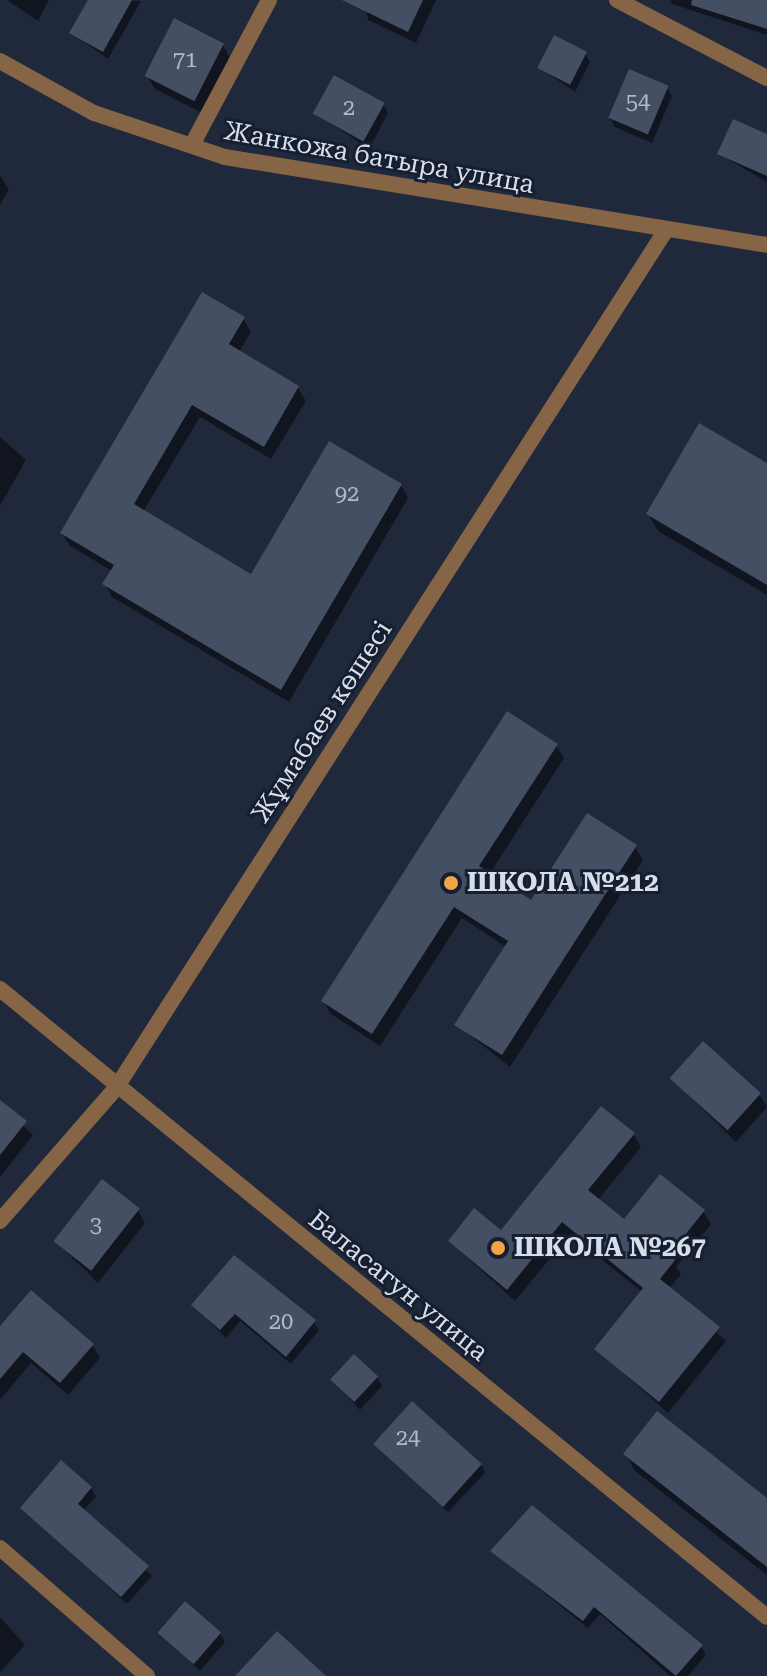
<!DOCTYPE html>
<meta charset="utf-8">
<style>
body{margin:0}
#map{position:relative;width:767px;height:1676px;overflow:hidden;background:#20293b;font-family:"Roboto Serif",serif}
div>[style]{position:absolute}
.shadow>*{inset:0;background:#0007}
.building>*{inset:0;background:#444f63;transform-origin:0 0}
.minor>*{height:16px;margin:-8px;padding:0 8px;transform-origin:8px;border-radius:8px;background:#856545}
.tertiary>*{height:16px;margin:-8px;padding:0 8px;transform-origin:8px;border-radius:8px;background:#856545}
.dots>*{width:22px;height:22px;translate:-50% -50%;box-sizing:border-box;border:4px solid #161f31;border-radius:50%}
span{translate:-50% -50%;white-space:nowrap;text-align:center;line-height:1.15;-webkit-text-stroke:6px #161f31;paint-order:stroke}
.number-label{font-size:22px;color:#b2bac8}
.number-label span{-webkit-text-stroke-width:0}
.street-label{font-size:26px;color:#d7deea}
.poi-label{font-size:26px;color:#d7deea;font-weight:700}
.left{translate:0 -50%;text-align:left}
</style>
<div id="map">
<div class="shadow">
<div style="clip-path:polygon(7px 0,49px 0,38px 21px)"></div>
<div style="clip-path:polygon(90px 0,141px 1px,108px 59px,72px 33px)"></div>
<div style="clip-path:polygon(364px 0,436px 0,416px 43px,368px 20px)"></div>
<div style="clip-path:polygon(670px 0,767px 0,767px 35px,672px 4px)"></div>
<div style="clip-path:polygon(223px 45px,230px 58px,202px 113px,155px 89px,147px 76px)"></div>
<div style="clip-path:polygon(585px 53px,590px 62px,575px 92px,540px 68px)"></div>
<div style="clip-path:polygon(667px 88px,672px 96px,652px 143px,615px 127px,610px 118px)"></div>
<div style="clip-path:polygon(383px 104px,388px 113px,369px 149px,315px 113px)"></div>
<div style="clip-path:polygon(767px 138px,767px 182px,719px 154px)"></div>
<div style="clip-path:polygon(0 175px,9px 190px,0 205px)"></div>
<div style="clip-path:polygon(243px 319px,251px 332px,239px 352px,298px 388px,306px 401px,271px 459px,200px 417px,143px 512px,252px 577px,401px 485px,408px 498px,289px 702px,112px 597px,105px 584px,112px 571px,70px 546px,62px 533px)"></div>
<div style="clip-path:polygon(0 437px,26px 460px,0 506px)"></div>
<div style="clip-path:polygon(767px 465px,767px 595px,658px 531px,648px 514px)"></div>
<div style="clip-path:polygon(556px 745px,564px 758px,489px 875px,532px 903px,635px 847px,643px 860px,510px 1067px,457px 1025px,506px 947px,462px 918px,380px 1046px,331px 1014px,323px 1001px)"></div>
<div style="clip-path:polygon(672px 1079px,759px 1094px,767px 1107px,736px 1142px)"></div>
<div style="clip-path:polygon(0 1103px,33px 1135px,0 1177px)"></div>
<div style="clip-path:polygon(633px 1134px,641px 1147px,598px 1200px,625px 1222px,703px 1211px,711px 1224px,676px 1267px,681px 1274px,669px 1289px,726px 1341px,668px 1413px,597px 1349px,642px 1292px,570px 1234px,515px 1301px,450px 1242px,502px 1233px)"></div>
<div style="clip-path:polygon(138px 1210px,145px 1223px,98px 1283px,55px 1241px)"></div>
<div style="clip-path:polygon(193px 1305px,314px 1322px,319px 1330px,291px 1364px,240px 1321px,226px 1338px)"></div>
<div style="clip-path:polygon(0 1329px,92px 1345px,100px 1358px,68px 1395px,31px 1363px,0 1400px)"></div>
<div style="clip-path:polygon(377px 1377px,382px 1386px,360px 1410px,332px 1380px)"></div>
<div style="clip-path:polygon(374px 1442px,481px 1464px,485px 1473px,448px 1512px)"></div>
<div style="clip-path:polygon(626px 1454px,767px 1501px,767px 1575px,635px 1471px)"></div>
<div style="clip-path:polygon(91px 1488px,96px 1497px,83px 1511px,152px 1576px,127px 1604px,23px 1508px)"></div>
<div style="clip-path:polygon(493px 1552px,701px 1646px,706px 1655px,688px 1676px,670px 1676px,600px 1614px,588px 1628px)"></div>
<div style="clip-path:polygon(0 1617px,25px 1645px,0 1672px)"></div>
<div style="clip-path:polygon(161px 1633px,220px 1633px,225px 1642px,200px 1671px)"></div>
</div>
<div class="building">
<div style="clip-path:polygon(88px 0,132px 0,103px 52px,69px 33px)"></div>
<div style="clip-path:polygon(342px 0,423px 0,408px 32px)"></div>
<div style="clip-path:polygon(692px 0,767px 0,767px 29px,691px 5px)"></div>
<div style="left:174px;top:18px;width:56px;height:65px;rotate:27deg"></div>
<div style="left:554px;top:35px;width:37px;height:37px;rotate:27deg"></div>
<div style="left:629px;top:69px;width:43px;height:53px;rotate:23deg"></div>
<div style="left:334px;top:75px;width:58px;height:44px;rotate:29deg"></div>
<div style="clip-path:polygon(733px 119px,767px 134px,767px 176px,717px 154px)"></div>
<div style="clip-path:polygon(202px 292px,245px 317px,229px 344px,299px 386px,264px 447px,192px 405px,134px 504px,251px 574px,329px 441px,402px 484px,281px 690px,102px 584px,114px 565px,60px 533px)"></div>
<div style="clip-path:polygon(699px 423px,767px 463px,767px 585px,646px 514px)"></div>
<div style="clip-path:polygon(507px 711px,558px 744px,479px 866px,531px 900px,587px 813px,637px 845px,502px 1055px,454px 1025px,508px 941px,454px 907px,372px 1034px,321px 1001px)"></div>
<div style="left:703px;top:1041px;width:78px;height:50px;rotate:42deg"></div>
<div style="clip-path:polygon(0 1100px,27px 1121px,0 1155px)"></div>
<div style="clip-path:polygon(601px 1106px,635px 1133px,588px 1190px,624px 1219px,660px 1174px,705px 1210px,669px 1255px,675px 1260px,660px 1279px,720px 1327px,659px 1402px,594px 1349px,643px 1288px,562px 1222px,507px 1290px,448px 1241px,474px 1208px,501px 1230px)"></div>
<div style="left:102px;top:1179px;width:48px;height:79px;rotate:38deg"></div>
<div style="clip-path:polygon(234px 1255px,316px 1320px,286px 1357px,235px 1314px,220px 1330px,191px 1305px)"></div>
<div style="clip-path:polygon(31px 1290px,94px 1344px,60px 1383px,23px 1352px,0 1379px,0 1326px)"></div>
<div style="left:354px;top:1354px;width:33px;height:35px;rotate:43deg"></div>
<div style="left:412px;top:1401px;width:94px;height:58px;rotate:42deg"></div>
<div style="clip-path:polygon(657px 1411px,767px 1498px,767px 1567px,623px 1454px)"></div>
<div style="clip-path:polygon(61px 1460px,92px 1487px,78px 1504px,149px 1566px,121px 1597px,20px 1508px)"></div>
<div style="clip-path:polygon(532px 1505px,703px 1645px,676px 1676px,594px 1607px,583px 1621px,490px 1551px)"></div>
<div style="left:185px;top:1601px;width:48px;height:42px;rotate:41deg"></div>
<div style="clip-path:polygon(277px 1631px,326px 1676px,235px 1676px)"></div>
</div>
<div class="minor">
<div style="left:617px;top:0;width:169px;rotate:27.5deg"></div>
<div style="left:192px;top:145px;width:164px;rotate:-62deg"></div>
<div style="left:0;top:989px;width:991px;rotate:39.31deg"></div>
<div style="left:0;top:1221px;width:176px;rotate:-48.9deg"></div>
<div style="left:116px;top:1088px;width:1016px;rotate:-57.34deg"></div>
<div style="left:0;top:1548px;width:195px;rotate:41deg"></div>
</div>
<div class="tertiary">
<div style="left:0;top:61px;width:107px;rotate:29deg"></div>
<div style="left:94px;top:113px;width:138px;rotate:18.6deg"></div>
<div style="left:225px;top:157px;width:549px;rotate:9.22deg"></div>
</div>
<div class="dots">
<div style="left:451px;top:883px;background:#f4a345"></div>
<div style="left:498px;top:1248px;background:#f4a345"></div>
</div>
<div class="number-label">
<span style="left:185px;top:60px">71</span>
<span style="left:638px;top:102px">54</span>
<span style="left:349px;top:108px">2</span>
<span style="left:347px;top:494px">92</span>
<span style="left:96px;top:1225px">3</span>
<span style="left:281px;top:1322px">20</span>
<span style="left:408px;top:1438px">24</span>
</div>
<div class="street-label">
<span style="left:379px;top:158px;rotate:10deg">Жанкожа батыра улица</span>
<span style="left:322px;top:722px;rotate:-57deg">Жұмабаев көшесі</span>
<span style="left:398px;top:1286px;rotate:39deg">Баласагун улица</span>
</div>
<div class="poi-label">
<span class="left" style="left:467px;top:883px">ШКОЛА №212</span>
<span class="left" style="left:514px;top:1248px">ШКОЛА №267</span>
</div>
</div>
